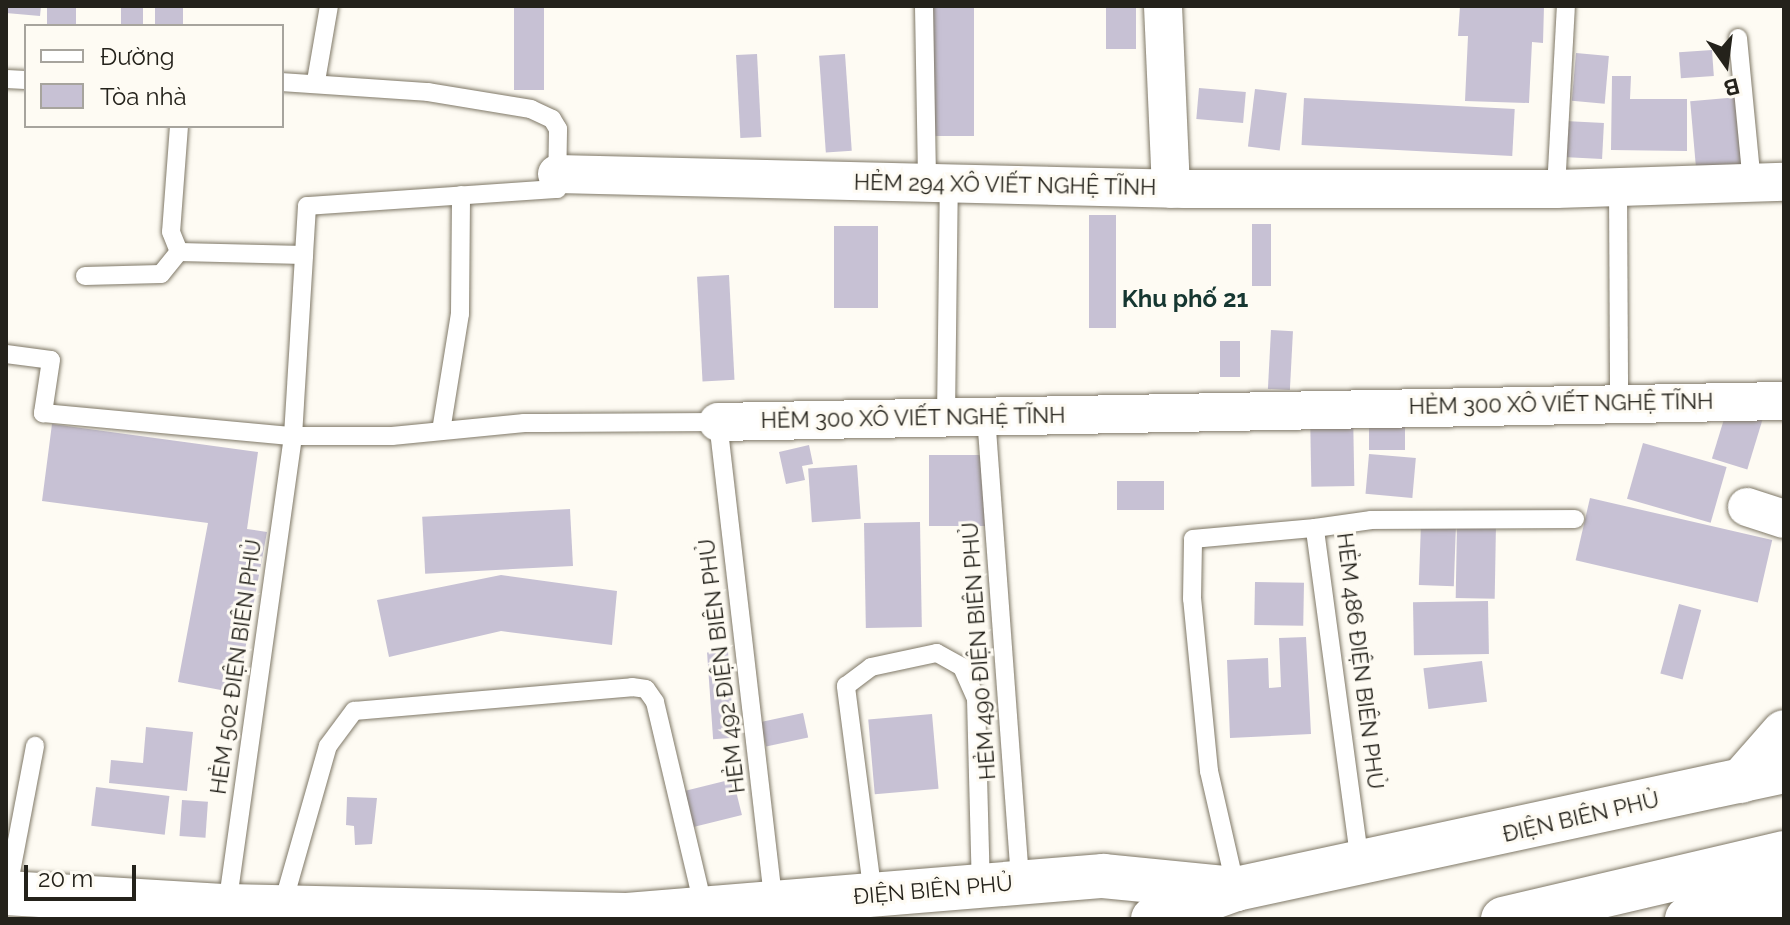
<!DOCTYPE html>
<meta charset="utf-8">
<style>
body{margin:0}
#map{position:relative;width:1790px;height:925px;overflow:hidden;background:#fefbf3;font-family:Raleway,sans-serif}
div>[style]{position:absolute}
.building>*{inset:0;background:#c7c1d4;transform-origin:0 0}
.roads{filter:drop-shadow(0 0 2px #7f7867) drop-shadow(0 0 2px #7f7867)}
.lane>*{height:18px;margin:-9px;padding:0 9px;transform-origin:9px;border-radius:9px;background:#fff}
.street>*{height:38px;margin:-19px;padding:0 19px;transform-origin:19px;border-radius:19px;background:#fff}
.primary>*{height:44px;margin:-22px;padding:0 22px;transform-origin:22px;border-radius:22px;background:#fff}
.highway>*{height:44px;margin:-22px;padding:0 22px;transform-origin:22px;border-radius:22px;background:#fff}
span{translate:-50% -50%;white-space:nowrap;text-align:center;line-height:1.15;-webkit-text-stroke:6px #fefbf3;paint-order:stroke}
.street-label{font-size:22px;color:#24221b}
.neighbourhood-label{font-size:24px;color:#163731;font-weight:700}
.frame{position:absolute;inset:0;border:8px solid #24221b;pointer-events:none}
.legend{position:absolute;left:24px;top:24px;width:260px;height:104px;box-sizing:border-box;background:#fefbf3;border:2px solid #a7a49d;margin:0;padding:10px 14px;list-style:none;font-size:24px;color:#24221b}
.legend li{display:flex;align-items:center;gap:16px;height:40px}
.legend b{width:40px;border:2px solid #a7a49d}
.north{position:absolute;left:1686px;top:24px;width:80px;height:80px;-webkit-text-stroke:6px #fefbf3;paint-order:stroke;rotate:166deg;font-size:22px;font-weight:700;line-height:32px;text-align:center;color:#24221b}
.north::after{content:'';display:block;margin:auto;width:28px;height:36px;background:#24221b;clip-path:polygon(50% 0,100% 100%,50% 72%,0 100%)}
.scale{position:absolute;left:24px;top:865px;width:112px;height:36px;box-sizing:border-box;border:4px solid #24221b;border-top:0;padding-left:10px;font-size:24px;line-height:28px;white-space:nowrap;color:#24221b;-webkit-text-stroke:6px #fefbf3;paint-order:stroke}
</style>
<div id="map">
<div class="building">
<div style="clip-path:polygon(6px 6px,41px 6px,40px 16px,6px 13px)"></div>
<div style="left:47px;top:6px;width:29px;height:20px"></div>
<div style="left:121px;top:6px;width:22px;height:20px"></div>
<div style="left:155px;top:6px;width:28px;height:20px"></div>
<div style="left:514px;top:6px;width:30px;height:84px"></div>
<div style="left:931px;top:6px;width:43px;height:130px"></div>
<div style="left:1106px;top:6px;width:30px;height:43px"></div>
<div style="clip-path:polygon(1460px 6px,1544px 6px,1543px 43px,1532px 42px,1529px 103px,1465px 101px,1468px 36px,1458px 36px)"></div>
<div style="left:1712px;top:50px;width:26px;height:33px;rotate:86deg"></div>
<div style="left:1576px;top:53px;width:33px;height:48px;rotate:5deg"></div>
<div style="left:757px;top:54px;width:83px;height:21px;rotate:87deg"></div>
<div style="left:845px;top:54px;width:97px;height:26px;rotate:86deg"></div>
<div style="clip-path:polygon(1612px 76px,1631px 76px,1630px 99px,1687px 99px,1687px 151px,1611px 150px)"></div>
<div style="left:1199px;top:88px;width:47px;height:31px;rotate:5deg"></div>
<div style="left:1255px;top:89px;width:32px;height:58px;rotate:7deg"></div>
<div style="left:1739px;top:97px;width:72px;height:49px;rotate:85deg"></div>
<div style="left:1304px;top:98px;width:211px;height:47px;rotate:3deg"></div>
<div style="left:1565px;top:121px;width:39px;height:36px;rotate:3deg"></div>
<div style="left:1089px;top:215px;width:27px;height:113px"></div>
<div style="left:1252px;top:224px;width:19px;height:62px"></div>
<div style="left:834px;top:226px;width:44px;height:82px"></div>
<div style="left:729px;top:275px;width:105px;height:32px;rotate:87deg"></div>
<div style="left:1271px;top:330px;width:22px;height:59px;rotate:3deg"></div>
<div style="left:1220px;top:341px;width:20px;height:36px"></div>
<div style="left:1728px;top:406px;width:37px;height:55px;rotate:17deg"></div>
<div style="left:1353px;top:409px;width:77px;height:43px;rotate:89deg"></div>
<div style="left:1369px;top:421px;width:36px;height:29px"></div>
<div style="clip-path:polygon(52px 424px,258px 452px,247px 529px,267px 532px,237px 693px,178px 682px,208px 523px,42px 501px)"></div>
<div style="left:1643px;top:443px;width:87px;height:58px;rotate:16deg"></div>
<div style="clip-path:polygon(809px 445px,813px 464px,802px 466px,805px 480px,786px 484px,779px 452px)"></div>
<div style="left:1369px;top:454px;width:47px;height:40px;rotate:5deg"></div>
<div style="left:987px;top:455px;width:71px;height:58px;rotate:90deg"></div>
<div style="left:857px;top:465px;width:54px;height:49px;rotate:86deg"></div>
<div style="left:1117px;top:481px;width:47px;height:29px"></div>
<div style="left:1590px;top:498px;width:187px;height:64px;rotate:13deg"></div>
<div style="left:570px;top:509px;width:57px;height:148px;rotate:87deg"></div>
<div style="left:920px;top:522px;width:105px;height:56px;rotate:89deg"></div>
<div style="left:1421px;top:523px;width:35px;height:62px;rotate:2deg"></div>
<div style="left:1457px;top:523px;width:39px;height:75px;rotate:1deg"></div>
<div style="clip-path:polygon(501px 575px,617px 591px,612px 645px,501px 631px,389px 657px,377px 600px)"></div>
<div style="left:1255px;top:582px;width:49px;height:43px;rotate:1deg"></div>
<div style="left:1488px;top:601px;width:53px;height:75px;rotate:89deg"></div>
<div style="left:1679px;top:604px;width:23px;height:72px;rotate:15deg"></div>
<div style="clip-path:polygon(1306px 637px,1311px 734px,1230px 738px,1227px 660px,1268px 658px,1269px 688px,1281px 687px,1279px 638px)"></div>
<div style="left:728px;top:651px;width:87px;height:21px;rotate:86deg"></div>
<div style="left:1482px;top:661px;width:41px;height:59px;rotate:83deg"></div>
<div style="left:803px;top:713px;width:25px;height:43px;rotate:78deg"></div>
<div style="left:932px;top:714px;width:75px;height:64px;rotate:85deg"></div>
<div style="clip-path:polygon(146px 727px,193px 732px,187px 791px,109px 783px,111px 760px,143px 763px)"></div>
<div style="left:733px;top:779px;width:37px;height:51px;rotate:76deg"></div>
<div style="left:96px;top:787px;width:74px;height:39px;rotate:7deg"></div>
<div style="clip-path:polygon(347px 797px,377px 798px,372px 844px,355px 845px,354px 826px,346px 825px)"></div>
<div style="left:182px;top:800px;width:26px;height:36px;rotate:4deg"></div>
</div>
<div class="roads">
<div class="lane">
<div style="left:924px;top:6px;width:177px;rotate:89deg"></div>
<div style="left:1738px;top:38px;width:147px;rotate:84.5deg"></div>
<div style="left:6px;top:79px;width:20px;rotate:3deg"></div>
<div style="left:316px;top:81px;width:76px;rotate:-80.2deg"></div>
<div style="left:179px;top:126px;width:106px;rotate:94.3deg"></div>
<div style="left:171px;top:232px;width:22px;rotate:68deg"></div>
<div style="left:1618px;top:188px;width:213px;rotate:89.7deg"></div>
<div style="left:1556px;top:189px;width:183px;rotate:-86.9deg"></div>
<div style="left:85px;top:276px;width:76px;rotate:-1.5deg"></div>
<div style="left:161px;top:274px;width:28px;rotate:-51deg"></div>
<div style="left:179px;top:252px;width:125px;rotate:1.4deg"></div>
<div style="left:304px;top:255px;width:49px;rotate:-86.5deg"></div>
<div style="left:307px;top:206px;width:251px;rotate:-3.9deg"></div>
<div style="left:557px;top:189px;width:60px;rotate:-89deg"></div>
<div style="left:558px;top:129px;width:12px;rotate:-121deg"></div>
<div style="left:552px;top:119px;width:23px;rotate:-155deg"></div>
<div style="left:531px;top:109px;width:104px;rotate:-170.6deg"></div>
<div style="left:428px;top:92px;width:146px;rotate:-176.1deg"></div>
<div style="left:6px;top:354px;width:45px;rotate:7.6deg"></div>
<div style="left:51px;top:360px;width:54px;rotate:98.6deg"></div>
<div style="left:43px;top:413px;width:251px;rotate:5.3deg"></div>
<div style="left:293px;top:436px;width:99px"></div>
<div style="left:392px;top:436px;width:133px;rotate:-5.6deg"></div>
<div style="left:524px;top:423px;width:194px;rotate:-0.3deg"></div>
<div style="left:718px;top:422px;width:486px;rotate:83.4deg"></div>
<div style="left:986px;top:416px;width:467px;rotate:85.8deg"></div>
<div style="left:946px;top:417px;width:233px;rotate:-89.3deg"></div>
<div style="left:441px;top:431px;width:119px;rotate:-80.8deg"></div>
<div style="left:460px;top:314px;width:119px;rotate:-89.5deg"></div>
<div style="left:1360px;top:863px;width:338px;rotate:-97.7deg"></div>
<div style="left:1315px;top:528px;width:57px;rotate:-8.1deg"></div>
<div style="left:1371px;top:520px;width:204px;rotate:-0.3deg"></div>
<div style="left:1236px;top:889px;width:121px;rotate:-102.9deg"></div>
<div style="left:1209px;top:771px;width:173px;rotate:-95.6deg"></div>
<div style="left:1192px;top:599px;width:60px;rotate:-89deg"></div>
<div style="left:1193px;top:539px;width:122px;rotate:-5.2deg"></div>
<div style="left:7px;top:893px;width:150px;rotate:-79.2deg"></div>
<div style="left:873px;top:895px;width:211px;rotate:-97.4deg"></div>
<div style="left:846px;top:686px;width:31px;rotate:-37deg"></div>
<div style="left:871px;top:667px;width:67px;rotate:-12deg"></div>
<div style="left:937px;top:653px;width:29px;rotate:29deg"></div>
<div style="left:962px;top:667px;width:35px;rotate:66deg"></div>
<div style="left:976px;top:699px;width:186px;rotate:88.5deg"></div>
<div style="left:227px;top:906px;width:475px;rotate:-82deg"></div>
<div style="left:293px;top:436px;width:181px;rotate:-86.5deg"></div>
<div style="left:282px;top:907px;width:167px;rotate:-74.1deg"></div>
<div style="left:328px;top:746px;width:44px;rotate:-53.4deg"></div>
<div style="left:354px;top:711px;width:279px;rotate:-4.9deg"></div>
<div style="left:632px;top:687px;width:14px;rotate:8deg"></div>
<div style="left:646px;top:689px;width:16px;rotate:55deg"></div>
<div style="left:655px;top:702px;width:214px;rotate:76.7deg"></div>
</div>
<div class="street">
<div style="left:1163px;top:6px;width:183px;rotate:87.5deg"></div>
<div style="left:557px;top:174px;width:628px;rotate:1.37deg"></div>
<div style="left:1185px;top:189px;width:371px"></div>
<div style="left:1556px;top:189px;width:228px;rotate:-1.8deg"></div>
<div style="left:718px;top:422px;width:1066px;rotate:-1.13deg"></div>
<div style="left:1747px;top:507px;width:39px;rotate:18deg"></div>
</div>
<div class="primary">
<div style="left:1741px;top:781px;width:65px;rotate:-48.7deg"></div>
<div style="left:6px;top:893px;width:221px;rotate:3.4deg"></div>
<div style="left:227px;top:906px;width:400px;rotate:1.3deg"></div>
<div style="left:627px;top:915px;width:478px;rotate:-4.7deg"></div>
<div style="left:1103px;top:876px;width:134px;rotate:5.6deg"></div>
<div style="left:1153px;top:919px;width:88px;rotate:-19.9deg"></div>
<div style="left:1236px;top:889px;width:561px;rotate:-12.15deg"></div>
</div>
<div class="highway">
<div style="left:1503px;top:919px;width:289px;rotate:-13.2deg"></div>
<div style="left:1687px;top:919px;width:99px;rotate:-12.8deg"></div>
</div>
</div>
<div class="street-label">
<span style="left:1005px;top:185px;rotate:1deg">HẺM 294 XÔ VIẾT NGHỆ TĨNH</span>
<span style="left:1561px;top:404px;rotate:-1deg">HẺM 300 XÔ VIẾT NGHỆ TĨNH</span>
<span style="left:913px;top:418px;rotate:-1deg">HẺM 300 XÔ VIẾT NGHỆ TĨNH</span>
<span style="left:979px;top:651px;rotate:-94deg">HẺM 490 ĐIỆN BIÊN PHỦ</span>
<span style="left:1360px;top:661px;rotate:83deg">HẺM 486 ĐIỆN BIÊN PHỦ</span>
<span style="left:722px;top:666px;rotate:-97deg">HẺM 492 ĐIỆN BIÊN PHỦ</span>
<span style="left:236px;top:667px;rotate:-82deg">HẺM 502 ĐIỆN BIÊN PHỦ</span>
<span style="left:1581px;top:817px;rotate:-13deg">ĐIỆN BIÊN PHỦ</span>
<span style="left:933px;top:890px;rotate:-5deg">ĐIỆN BIÊN PHỦ</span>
</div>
<div class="neighbourhood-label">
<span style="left:1185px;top:299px">Khu phố 21</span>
</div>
<div class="frame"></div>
<ul class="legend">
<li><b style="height:10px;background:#fff"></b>Đường</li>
<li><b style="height:22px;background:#c7c1d4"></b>Tòa nhà</li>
</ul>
<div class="north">B</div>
<div class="scale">20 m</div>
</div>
